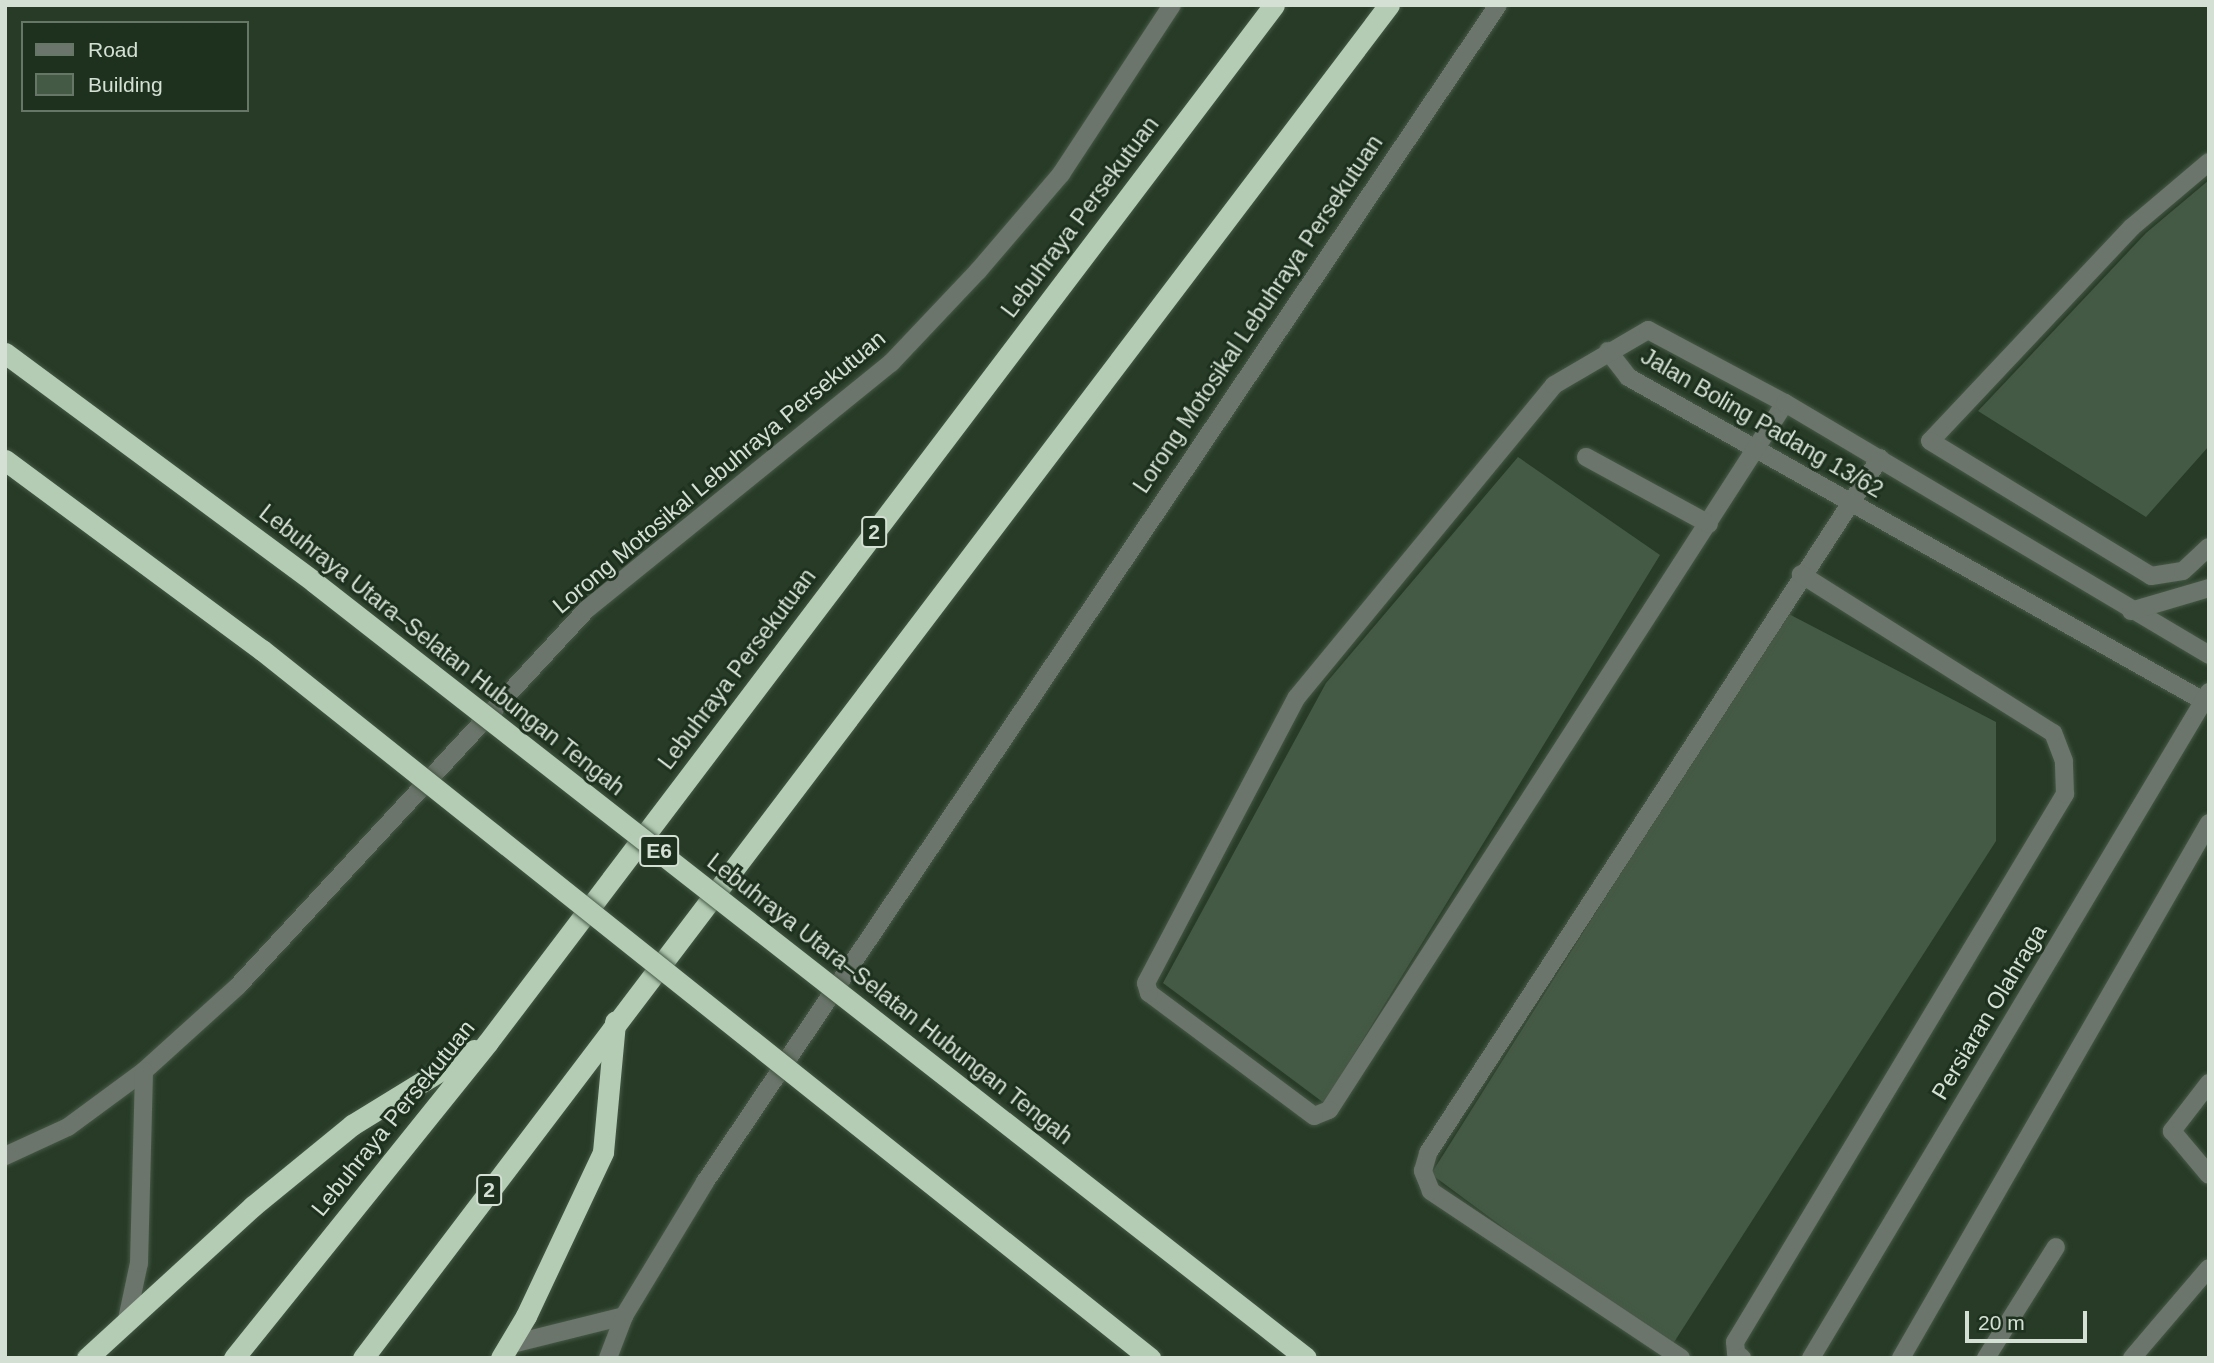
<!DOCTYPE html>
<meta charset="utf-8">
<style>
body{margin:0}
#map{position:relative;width:2214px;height:1363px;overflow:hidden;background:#273b27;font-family:Arial,sans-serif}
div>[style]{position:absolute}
.building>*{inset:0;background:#455a45}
.roads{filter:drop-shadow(0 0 2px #465946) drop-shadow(0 0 2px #465946)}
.minor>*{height:18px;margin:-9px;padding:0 9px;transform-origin:9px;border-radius:9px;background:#6b756b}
.highway>*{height:21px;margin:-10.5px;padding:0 10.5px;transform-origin:10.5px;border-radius:10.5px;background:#b4ccb4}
.bridges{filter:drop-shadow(0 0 2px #465946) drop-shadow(0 0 2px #465946)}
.highway-bridge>*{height:21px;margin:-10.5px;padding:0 10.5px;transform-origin:10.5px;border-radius:10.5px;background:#b4ccb4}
span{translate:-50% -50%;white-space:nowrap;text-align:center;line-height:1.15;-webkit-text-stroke:6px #1d311e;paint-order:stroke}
.shield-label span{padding:2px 5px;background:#1d311e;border:2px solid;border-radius:5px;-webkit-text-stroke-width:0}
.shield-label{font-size:21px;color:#d4e0d4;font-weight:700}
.street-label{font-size:23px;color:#d4e0d4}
.frame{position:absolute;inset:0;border:7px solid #d4e0d4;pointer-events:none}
.legend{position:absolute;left:21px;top:21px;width:228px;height:91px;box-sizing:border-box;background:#1d311e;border:2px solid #667767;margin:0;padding:9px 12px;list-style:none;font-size:21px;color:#d4e0d4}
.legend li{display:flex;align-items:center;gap:14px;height:35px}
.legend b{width:35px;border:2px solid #667767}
.scale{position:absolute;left:1965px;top:1311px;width:122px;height:32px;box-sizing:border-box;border:4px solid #d4e0d4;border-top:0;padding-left:9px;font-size:21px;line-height:24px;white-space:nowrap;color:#d4e0d4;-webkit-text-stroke:5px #1d311e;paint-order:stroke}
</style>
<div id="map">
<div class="building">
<div style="clip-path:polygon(2209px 180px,2209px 446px,2146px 517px,1978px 411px,2146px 233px)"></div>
<div style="clip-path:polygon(1518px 457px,1660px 555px,1324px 1103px,1163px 983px,1326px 683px)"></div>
<div style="clip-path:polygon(1785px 612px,1996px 722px,1996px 841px,1669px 1350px,1431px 1174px)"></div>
</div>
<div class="roads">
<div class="minor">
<div style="left:2209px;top:162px;width:101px;rotate:139.8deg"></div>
<div style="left:2132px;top:227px;width:294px;rotate:133.3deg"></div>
<div style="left:1930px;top:441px;width:259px;rotate:31.4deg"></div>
<div style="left:2151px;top:576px;width:32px;rotate:-9deg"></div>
<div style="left:2183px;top:571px;width:35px;rotate:-43deg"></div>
<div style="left:1608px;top:351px;width:33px;rotate:52deg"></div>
<div style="left:1628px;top:377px;width:667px;rotate:29.37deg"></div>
<div style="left:1785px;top:403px;width:841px;rotate:122.82deg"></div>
<div style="left:1329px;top:1110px;width:16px;rotate:158deg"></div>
<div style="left:1314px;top:1116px;width:206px;rotate:-143.3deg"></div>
<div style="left:1149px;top:993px;width:10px;rotate:-107deg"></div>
<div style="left:1146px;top:983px;width:323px;rotate:-62.2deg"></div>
<div style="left:1297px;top:697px;width:404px;rotate:-50.5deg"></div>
<div style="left:1554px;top:385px;width:109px;rotate:-30.3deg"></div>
<div style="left:1648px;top:330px;width:155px;rotate:28.1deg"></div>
<div style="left:1785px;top:403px;width:493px;rotate:30.7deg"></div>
<div style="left:1586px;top:457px;width:140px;rotate:28.6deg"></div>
<div style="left:2131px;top:611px;width:81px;rotate:-16.4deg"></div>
<div style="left:2209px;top:1083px;width:61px;rotate:127.6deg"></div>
<div style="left:2172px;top:1131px;width:57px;rotate:49.9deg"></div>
<div style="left:5px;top:1156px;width:69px;rotate:-24.7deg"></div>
<div style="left:68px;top:1127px;width:94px;rotate:-36.4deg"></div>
<div style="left:144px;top:1071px;width:125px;rotate:-42.1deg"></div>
<div style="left:237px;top:987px;width:515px;rotate:-47.2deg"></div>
<div style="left:587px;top:609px;width:391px;rotate:-39deg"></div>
<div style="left:891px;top:363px;width:127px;rotate:-46.6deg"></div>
<div style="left:978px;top:271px;width:128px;rotate:-49.4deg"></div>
<div style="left:1061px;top:174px;width:202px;rotate:-56.7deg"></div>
<div style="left:126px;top:1324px;width:62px;rotate:-78deg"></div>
<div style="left:139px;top:1263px;width:192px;rotate:-88.5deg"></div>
<div style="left:508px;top:1345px;width:120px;rotate:-14deg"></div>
<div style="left:608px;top:1358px;width:45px;rotate:-69.1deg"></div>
<div style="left:624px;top:1316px;width:157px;rotate:-58.8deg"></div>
<div style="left:705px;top:1182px;width:1419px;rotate:-56.03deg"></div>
<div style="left:1681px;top:1358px;width:301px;rotate:-146.3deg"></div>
<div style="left:1431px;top:1191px;width:22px;rotate:-112deg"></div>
<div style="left:1423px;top:1171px;width:19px;rotate:-74deg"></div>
<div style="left:1428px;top:1153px;width:829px;rotate:-56.96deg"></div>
<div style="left:1742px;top:1358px;width:8px;rotate:-140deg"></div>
<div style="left:1736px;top:1353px;width:11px;rotate:-95deg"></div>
<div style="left:1735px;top:1342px;width:640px;rotate:-58.94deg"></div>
<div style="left:2065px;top:794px;width:33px;rotate:-92deg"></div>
<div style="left:2064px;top:761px;width:30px;rotate:-111deg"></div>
<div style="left:2053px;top:733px;width:298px;rotate:-147.8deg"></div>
<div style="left:1811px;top:1358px;width:776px;rotate:-59.14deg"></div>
<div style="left:1901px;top:1358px;width:617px;rotate:-60.07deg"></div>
<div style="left:1986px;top:1358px;width:131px;rotate:-57.8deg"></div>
<div style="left:2132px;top:1358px;width:118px;rotate:-49.5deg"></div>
</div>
<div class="highway">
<div style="left:87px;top:1358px;width:225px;rotate:-42.5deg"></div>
<div style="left:253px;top:1206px;width:128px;rotate:-39.3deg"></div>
<div style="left:352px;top:1125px;width:143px;rotate:-31.6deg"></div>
<div style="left:234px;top:1358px;width:405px;rotate:-51.2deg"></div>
<div style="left:488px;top:1042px;width:1301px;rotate:-52.84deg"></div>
<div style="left:363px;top:1358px;width:1698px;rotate:-52.83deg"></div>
<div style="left:501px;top:1358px;width:49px;rotate:-59.2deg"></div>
<div style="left:526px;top:1316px;width:181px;rotate:-64.8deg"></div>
<div style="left:603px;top:1152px;width:131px;rotate:-84.7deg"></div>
</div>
</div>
<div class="bridges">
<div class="highway-bridge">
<div style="left:5px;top:353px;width:385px;rotate:36.5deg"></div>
<div style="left:314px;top:582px;width:1259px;rotate:38.03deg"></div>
<div style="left:5px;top:460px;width:320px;rotate:36.5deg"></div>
<div style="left:262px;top:650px;width:1136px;rotate:38.57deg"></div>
</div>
</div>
<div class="shield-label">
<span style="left:874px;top:532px">2</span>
<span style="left:659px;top:851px">E6</span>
<span style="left:489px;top:1190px">2</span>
</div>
<div class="street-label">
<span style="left:1080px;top:217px;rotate:-53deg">Lebuhraya Persekutuan</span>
<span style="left:1258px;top:314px;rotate:-56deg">Lorong Motosikal Lebuhraya Persekutuan</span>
<span style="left:1762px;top:423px;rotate:30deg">Jalan Boling Padang 13/62</span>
<span style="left:719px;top:472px;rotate:-40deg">Lorong Motosikal Lebuhraya Persekutuan</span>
<span style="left:442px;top:650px;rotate:38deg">Lebuhraya Utara–Selatan Hubungan Tengah</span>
<span style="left:737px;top:669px;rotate:-53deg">Lebuhraya Persekutuan</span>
<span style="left:890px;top:999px;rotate:38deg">Lebuhraya Utara–Selatan Hubungan Tengah</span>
<span style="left:1989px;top:1012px;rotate:-59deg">Persiaran Olahraga</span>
<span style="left:393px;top:1118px;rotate:-51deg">Lebuhraya Persekutuan</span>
</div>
<div class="frame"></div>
<ul class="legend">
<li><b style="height:9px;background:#6b756b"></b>Road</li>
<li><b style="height:19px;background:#455a45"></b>Building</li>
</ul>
<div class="scale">20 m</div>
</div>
